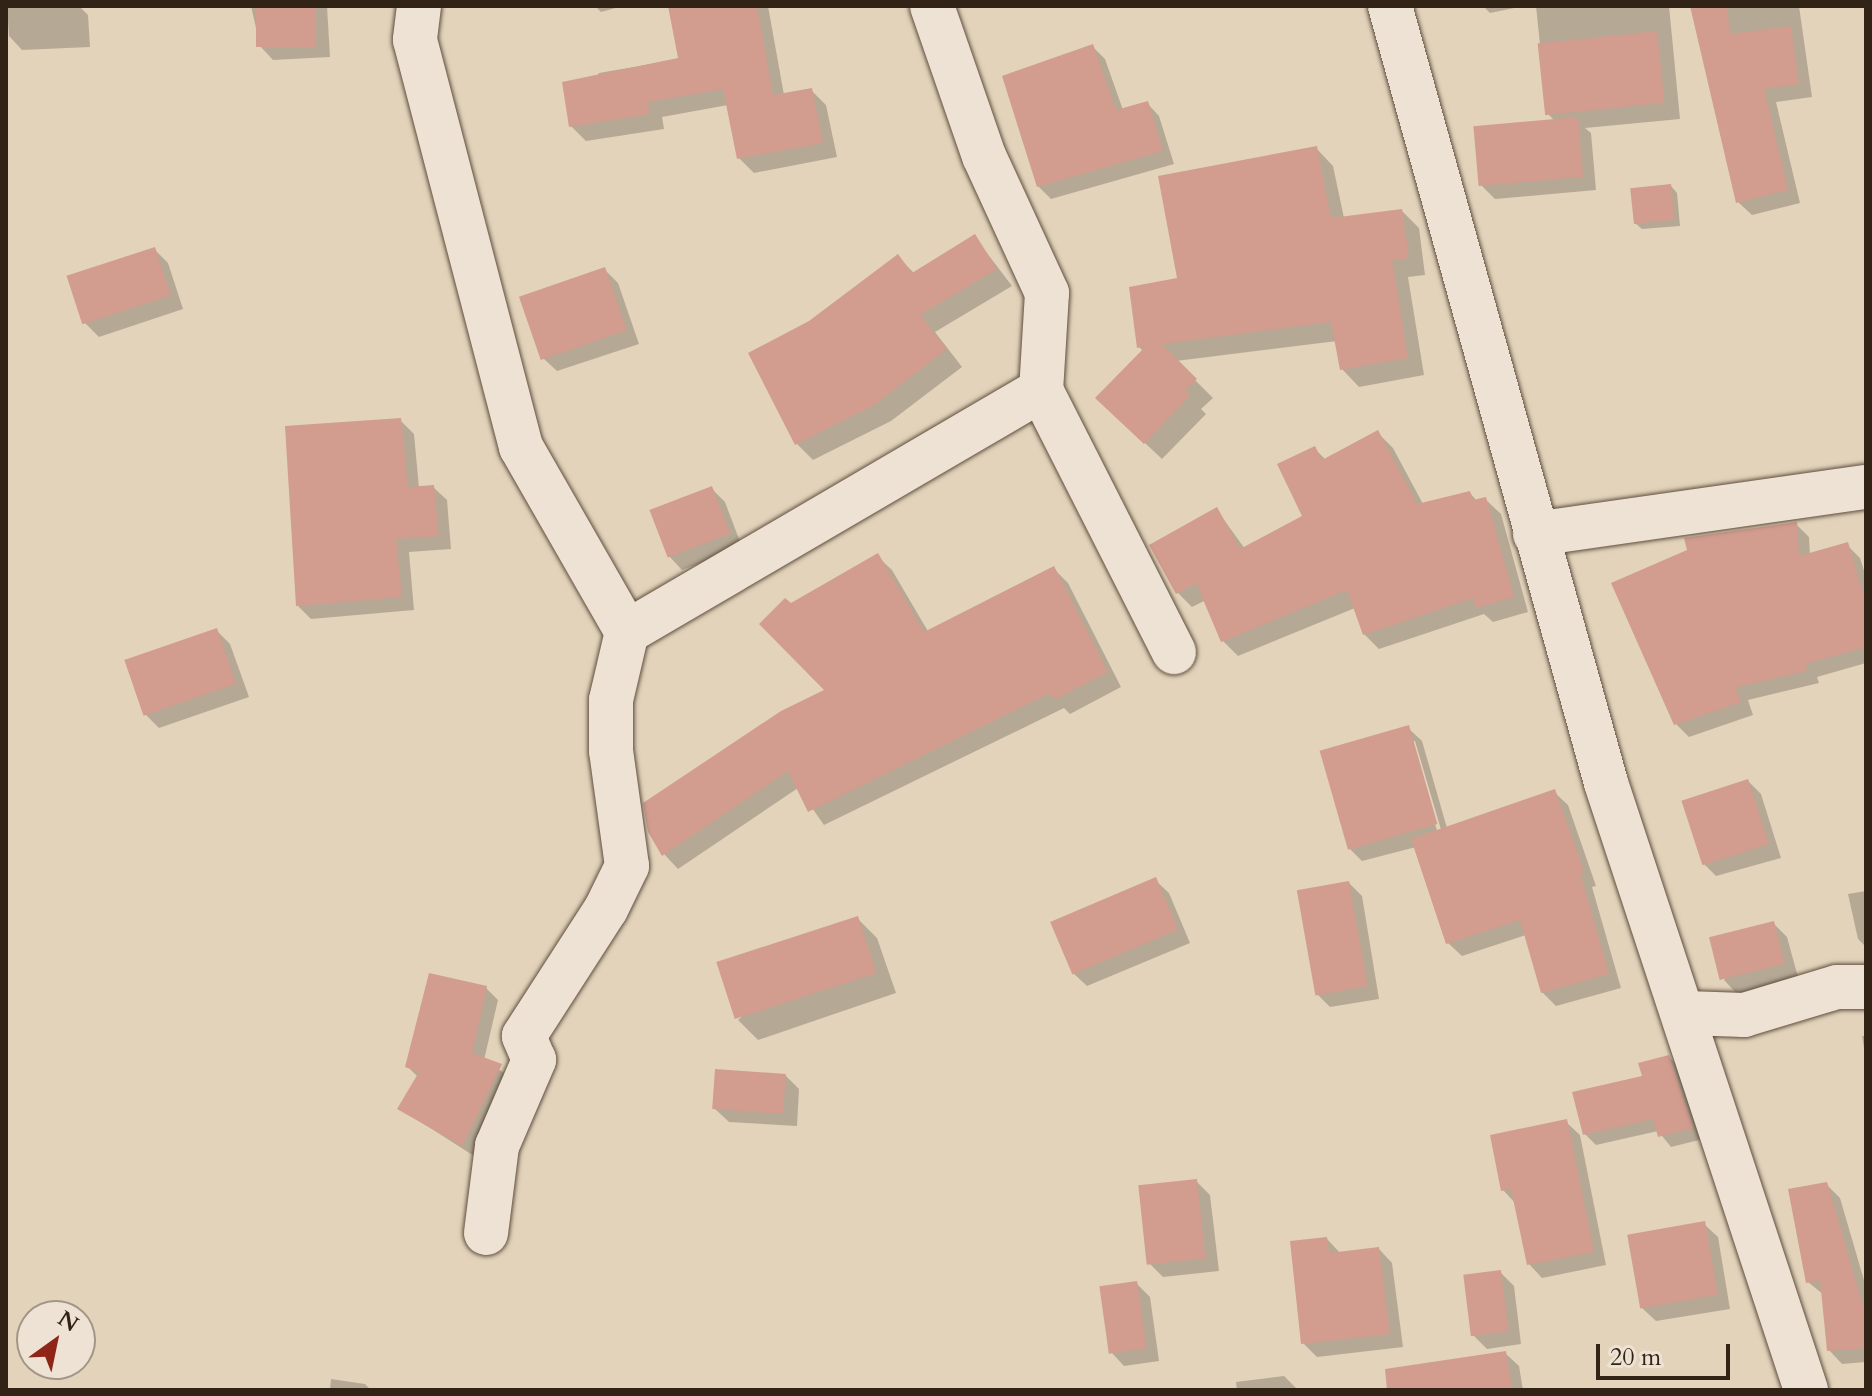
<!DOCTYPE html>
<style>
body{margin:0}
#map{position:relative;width:1872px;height:1396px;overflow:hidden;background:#e3d3bb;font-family:Cardo,serif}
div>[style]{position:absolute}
.shadow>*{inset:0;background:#0003}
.building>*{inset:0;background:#d29c8f;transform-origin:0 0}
.roads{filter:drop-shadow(0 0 2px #5e4f3e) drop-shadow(0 0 2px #5e4f3e)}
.minor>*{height:44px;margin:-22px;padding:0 22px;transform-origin:22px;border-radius:22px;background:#ede2d3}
span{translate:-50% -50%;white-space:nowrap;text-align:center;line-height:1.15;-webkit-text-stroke:6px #ede2d3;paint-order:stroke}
.frame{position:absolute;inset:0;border:8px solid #312315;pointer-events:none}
.north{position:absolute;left:16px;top:1300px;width:80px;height:80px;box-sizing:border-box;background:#ede2d3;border:2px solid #a29687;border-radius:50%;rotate:33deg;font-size:22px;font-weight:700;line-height:32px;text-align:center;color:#312315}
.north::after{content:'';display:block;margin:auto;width:28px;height:36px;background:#8f2418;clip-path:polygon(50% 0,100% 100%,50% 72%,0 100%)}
.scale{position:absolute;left:1596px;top:1344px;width:134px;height:36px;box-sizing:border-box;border:4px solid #312315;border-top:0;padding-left:10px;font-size:24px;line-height:28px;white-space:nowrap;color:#312315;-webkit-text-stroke:6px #ede2d3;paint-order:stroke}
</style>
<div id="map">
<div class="shadow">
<div style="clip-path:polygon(7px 6px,79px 6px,88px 15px,90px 47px,22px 50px,9px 36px)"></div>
<div style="clip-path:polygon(251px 6px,327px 6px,330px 57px,273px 60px,260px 46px)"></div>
<div style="clip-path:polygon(595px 6px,623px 6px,601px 12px)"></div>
<div style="clip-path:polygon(670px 6px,768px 6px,784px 95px,811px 90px,826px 105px,837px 157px,754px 173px,739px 158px,728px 105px,662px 117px,664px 129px,586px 141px,571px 126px,599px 73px,680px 59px)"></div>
<div style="clip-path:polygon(1483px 6px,1524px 6px,1490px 13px)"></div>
<div style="clip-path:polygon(1536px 6px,1669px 6px,1680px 119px,1585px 128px,1591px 133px,1596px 190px,1495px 199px,1481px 185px,1555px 121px,1547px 113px)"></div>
<div style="clip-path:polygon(1692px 6px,1799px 6px,1812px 97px,1776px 102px,1800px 203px,1752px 215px,1738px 202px)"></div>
<div style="clip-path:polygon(1093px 47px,1105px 59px,1123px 110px,1147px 103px,1159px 116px,1174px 164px,1051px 199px,1038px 186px)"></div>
<div style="clip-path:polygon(1316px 148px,1333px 166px,1344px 218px,1402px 211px,1419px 228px,1425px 275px,1408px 277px,1424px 375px,1359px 387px,1342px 369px,1337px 341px,1176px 361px,1213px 398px,1201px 409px,1206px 414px,1162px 459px,1115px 415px,1144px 352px,1139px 347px,1179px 279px)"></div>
<div style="clip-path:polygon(1671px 186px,1677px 193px,1680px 226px,1642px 229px,1635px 223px)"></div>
<div style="clip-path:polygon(974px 236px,1012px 286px,935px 332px,962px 367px,891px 421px,813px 460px,797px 444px,810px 323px,898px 257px,915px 274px)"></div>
<div style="clip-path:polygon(154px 249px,168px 263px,183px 309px,99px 337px,85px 323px)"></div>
<div style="clip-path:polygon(605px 270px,618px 283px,639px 344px,557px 371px,543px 358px)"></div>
<div style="clip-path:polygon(400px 420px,414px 434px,419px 488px,433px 487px,447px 500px,451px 549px,409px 552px,414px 610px,311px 619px,298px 606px)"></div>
<div style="clip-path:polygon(1378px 433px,1393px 448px,1423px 504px,1470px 493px,1477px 501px,1485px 499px,1501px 514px,1528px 612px,1493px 622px,1484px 614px,1379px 649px,1364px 634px,1355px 608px,1238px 656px,1223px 641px,1206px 600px,1192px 607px,1177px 592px,1217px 510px,1245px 549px,1305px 517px,1315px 449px,1326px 460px)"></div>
<div style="clip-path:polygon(711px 488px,725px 502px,742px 547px,682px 570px,669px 556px)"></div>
<div style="clip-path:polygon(1796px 524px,1809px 537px,1810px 555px,1847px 545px,1860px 558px,1866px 577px,1866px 663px,1817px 677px,1819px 683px,1748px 700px,1753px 715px,1689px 737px,1676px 724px)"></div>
<div style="clip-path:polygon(877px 556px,892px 570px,929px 633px,1053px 568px,1068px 583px,1121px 687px,1070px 714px,1064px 708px,824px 825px,798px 788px,678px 869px,664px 854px,827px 691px,790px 606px)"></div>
<div style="clip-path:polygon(216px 630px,230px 644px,249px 697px,159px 728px,145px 714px,126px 661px)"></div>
<div style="clip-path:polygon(evenodd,1408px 728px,1422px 741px,1447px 828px,1554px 792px,1568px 805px,1596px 886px,1592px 887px,1621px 988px,1556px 1006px,1542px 992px,1526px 935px,1462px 956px,1448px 943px,1416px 847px,1362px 861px,1349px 848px,1408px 728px,1411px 741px,1415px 741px,1442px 833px,1438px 834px,1411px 741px)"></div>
<div style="clip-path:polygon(1748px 781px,1761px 794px,1781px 858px,1716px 876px,1703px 863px)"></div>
<div style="clip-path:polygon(1155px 880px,1169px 893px,1190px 943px,1087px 986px,1073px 973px)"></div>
<div style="clip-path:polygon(1349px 883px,1362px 896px,1379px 999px,1330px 1007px,1316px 993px)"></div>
<div style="clip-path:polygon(1866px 891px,1866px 947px,1858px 939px,1848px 894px)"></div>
<div style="clip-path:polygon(857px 918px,877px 938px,896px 993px,758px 1040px,738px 1020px)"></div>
<div style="clip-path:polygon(1773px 923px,1787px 937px,1798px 977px,1737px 994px,1724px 980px)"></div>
<div style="clip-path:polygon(486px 988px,498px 1000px,484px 1060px,512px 1078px,474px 1156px,399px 1108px,418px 1077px,407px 1066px)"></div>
<div style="clip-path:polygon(1862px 1036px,1866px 1036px,1866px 1060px)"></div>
<div style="clip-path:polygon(1669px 1057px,1680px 1068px,1703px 1139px,1671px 1147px,1658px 1131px,1596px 1145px,1585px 1134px)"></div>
<div style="clip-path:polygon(785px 1075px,799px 1089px,797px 1126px,729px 1122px,715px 1109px)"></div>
<div style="clip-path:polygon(1566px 1122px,1580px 1135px,1606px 1265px,1542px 1278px,1529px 1264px,1516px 1204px,1503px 1190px)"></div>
<div style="clip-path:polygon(1196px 1181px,1210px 1195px,1219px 1271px,1163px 1277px,1149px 1263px)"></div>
<div style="clip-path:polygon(1826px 1184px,1840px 1198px,1866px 1287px,1866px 1362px,1842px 1364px,1829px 1350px,1824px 1295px,1808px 1282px)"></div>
<div style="clip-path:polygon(1704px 1224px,1718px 1237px,1730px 1309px,1656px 1321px,1642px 1308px)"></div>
<div style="clip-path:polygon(1327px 1239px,1341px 1254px,1379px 1249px,1392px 1263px,1403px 1347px,1317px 1357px,1303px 1343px)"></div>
<div style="clip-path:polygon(1500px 1272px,1514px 1286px,1521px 1344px,1487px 1349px,1473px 1335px)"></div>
<div style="clip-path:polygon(1136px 1283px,1150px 1297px,1159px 1361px,1124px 1366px,1111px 1352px)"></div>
<div style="clip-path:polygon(1505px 1353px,1519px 1366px,1523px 1390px,1415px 1390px)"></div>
<div style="clip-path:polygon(1284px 1376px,1298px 1390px,1237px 1390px,1236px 1382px)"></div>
<div style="clip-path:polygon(331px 1379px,365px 1384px,371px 1390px,330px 1390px)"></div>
</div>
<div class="building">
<div style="left:256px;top:6px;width:59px;height:41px"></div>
<div style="clip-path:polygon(668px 6px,757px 6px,773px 95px,812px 88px,823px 143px,737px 159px,723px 89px,648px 102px,650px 114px,569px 127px,562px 82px,678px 58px)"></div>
<div style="clip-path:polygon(1690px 6px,1727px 6px,1730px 34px,1791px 26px,1799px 84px,1764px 89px,1788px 190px,1736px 203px)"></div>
<div style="left:1657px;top:31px;width:72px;height:120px;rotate:84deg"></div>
<div style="clip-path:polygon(1093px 44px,1116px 110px,1148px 101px,1163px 151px,1037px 187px,1002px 76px)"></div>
<div style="left:1578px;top:117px;width:60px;height:105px;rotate:85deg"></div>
<div style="clip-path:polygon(1317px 146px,1331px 218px,1402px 209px,1409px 258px,1392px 260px,1408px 358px,1340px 370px,1331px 322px,1162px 344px,1197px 379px,1185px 390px,1190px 395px,1144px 444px,1095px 398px,1146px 346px,1137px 348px,1129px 287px,1177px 278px,1158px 176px)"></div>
<div style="left:1671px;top:184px;width:36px;height:41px;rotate:84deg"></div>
<div style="clip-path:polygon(975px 234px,997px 269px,920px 315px,947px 349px,874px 405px,795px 445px,748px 353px,809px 321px,898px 254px,912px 273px)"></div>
<div style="left:155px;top:247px;width:51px;height:93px;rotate:72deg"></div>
<div style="left:605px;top:267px;width:67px;height:91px;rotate:71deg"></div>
<div style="clip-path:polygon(401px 418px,408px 487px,434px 485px,439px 536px,396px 539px,402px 597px,296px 606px,285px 426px)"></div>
<div style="clip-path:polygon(1378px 430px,1417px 504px,1470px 491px,1473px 500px,1486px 497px,1514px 597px,1476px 608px,1473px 598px,1363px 635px,1347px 590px,1221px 642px,1196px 583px,1176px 594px,1149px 545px,1217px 507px,1240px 549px,1302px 516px,1277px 464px,1315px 446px,1322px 460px)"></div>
<div style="left:712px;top:486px;width:51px;height:67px;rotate:69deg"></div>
<div style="clip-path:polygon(1797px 522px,1799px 556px,1848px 542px,1866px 604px,1866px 647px,1805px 664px,1807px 671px,1736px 687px,1741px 702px,1674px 725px,1611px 583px,1687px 550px,1684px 538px)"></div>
<div style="clip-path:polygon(878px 553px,924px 632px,1054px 566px,1108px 672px,1054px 700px,1050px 693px,808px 812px,788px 771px,662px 856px,648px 832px,643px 803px,781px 711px,824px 690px,759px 624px,785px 598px,791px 603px)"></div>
<div style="left:217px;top:628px;width:59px;height:98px;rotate:71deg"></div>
<div style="left:1409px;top:725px;width:103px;height:93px;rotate:74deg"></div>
<div style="left:1748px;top:779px;width:68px;height:70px;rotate:72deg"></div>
<div style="clip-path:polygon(1555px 789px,1584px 872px,1580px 873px,1609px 974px,1541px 993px,1520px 920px,1446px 944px,1411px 839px)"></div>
<div style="left:1156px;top:877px;width:57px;height:115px;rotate:67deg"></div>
<div style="left:1349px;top:881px;width:107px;height:53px;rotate:80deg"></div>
<div style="left:858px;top:916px;width:60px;height:149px;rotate:72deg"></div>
<div style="left:1774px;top:921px;width:44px;height:67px;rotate:76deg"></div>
<div style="clip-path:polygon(429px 973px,487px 986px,472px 1053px,502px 1064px,462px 1146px,397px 1109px,419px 1072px,405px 1067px)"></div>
<div style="clip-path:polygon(1669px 1055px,1693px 1128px,1658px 1137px,1653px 1119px,1583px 1135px,1572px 1092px,1642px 1076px,1638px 1063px)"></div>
<div style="left:715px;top:1069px;width:71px;height:40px;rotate:4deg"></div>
<div style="clip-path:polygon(1567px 1119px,1594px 1252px,1527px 1265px,1511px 1189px,1501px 1191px,1490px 1135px)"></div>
<div style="left:1197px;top:1179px;width:80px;height:59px;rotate:84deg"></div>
<div style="clip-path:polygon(1827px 1182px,1865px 1313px,1866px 1348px,1827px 1351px,1820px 1280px,1806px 1283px,1788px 1189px)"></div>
<div style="left:1705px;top:1221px;width:75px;height:79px;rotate:80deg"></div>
<div style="clip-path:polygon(1327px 1237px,1329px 1253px,1379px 1247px,1390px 1334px,1301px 1344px,1290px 1241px)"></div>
<div style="left:1501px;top:1270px;width:62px;height:38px;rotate:83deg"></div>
<div style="left:1137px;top:1281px;width:68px;height:38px;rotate:82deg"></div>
<div style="clip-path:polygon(1506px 1351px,1512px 1390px,1387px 1390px,1385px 1369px)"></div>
</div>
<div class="roads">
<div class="minor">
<div style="left:419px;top:6px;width:34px;rotate:97deg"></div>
<div style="left:415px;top:40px;width:421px;rotate:75.4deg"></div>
<div style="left:521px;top:447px;width:213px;rotate:60.2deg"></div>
<div style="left:627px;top:632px;width:480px;rotate:-30.3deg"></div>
<div style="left:932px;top:6px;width:159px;rotate:70.9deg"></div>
<div style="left:984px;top:156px;width:151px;rotate:65.3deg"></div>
<div style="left:1047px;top:293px;width:97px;rotate:93.5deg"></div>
<div style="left:1041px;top:390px;width:294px;rotate:63.1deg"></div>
<div style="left:1390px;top:6px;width:806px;rotate:74.46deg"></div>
<div style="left:1606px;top:783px;width:639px;rotate:71.76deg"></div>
<div style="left:1535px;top:534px;width:334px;rotate:-8.1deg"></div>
<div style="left:1686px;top:1013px;width:58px;rotate:2deg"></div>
<div style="left:1744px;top:1015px;width:97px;rotate:-16.8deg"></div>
<div style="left:1837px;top:987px;width:29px"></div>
<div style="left:486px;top:1233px;width:88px;rotate:-82.8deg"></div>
<div style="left:497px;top:1146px;width:94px;rotate:-66.7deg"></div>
<div style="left:534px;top:1060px;width:26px;rotate:-113deg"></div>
<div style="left:524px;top:1036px;width:151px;rotate:-57.2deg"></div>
<div style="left:606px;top:909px;width:48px;rotate:-64deg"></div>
<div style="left:627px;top:866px;width:116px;rotate:-97.9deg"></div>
<div style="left:611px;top:751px;width:51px;rotate:-90deg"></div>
<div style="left:611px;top:700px;width:70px;rotate:-76.8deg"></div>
</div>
</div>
<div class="frame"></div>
<div class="north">N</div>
<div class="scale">20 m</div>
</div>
